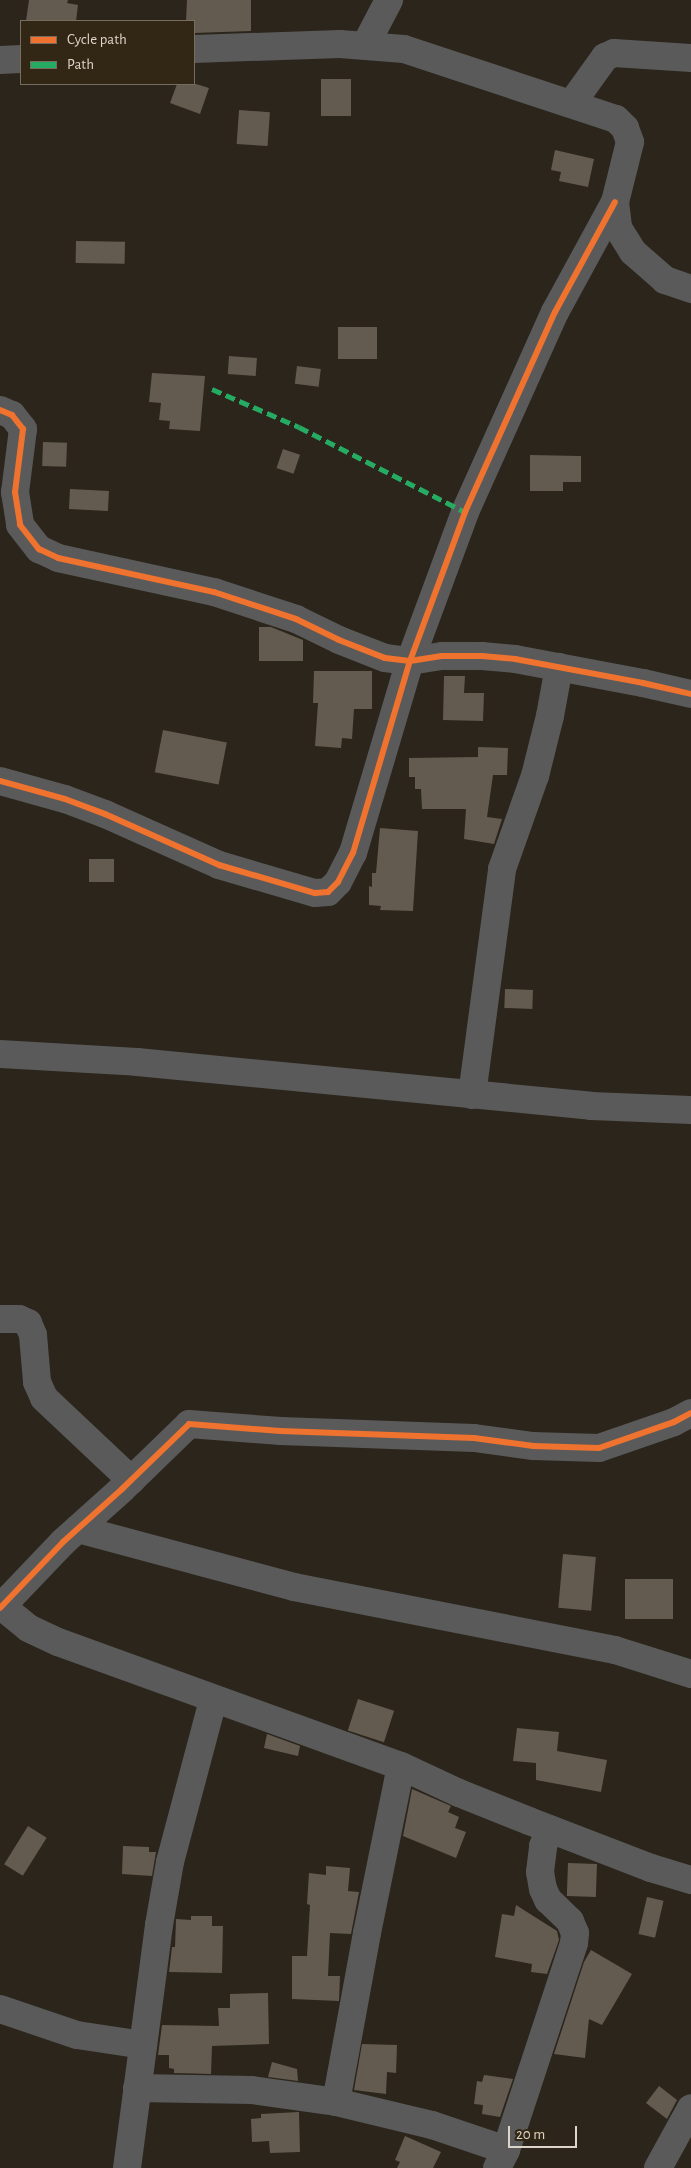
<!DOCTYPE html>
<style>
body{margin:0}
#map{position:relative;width:691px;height:2168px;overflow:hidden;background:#2b251b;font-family:"Alegreya Sans",sans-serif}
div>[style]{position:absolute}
.building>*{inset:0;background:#635b4f;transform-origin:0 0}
.minor>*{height:28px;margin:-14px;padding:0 14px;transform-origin:14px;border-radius:14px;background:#5a5a5a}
.quiet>*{height:5px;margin-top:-2.5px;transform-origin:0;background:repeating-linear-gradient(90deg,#26ab63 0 10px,transparent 0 15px)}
.cycleway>*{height:6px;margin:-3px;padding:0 3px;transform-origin:3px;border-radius:3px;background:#ef722f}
span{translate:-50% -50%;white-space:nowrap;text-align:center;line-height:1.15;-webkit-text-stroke:5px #322614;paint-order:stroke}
.legend{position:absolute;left:20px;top:20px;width:175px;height:65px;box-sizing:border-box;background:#322614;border:1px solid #776c5d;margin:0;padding:6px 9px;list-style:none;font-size:15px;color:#ded5ca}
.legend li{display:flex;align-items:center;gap:10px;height:25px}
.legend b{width:25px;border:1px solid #776c5d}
.scale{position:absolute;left:508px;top:2126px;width:69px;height:22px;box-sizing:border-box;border:2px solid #ded5ca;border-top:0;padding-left:6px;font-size:15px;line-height:18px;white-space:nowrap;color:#ded5ca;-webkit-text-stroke:4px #322614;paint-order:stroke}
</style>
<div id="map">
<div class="building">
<div style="clip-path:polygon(29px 0,68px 0,67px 3px,78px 5px,76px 21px,26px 21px)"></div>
<div style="clip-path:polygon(187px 0,251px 0,251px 31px,194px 33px,194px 21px,186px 21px)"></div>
<div style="left:321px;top:79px;width:30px;height:37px"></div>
<div style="clip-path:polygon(177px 84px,196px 84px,209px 88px,200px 114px,170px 103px)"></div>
<div style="left:239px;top:110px;width:31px;height:34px;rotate:4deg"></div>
<div style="clip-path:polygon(555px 150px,594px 159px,588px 187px,559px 181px,561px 172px,551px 170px)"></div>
<div style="left:76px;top:241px;width:49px;height:22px;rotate:1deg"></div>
<div style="left:338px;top:327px;width:39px;height:32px"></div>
<div style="left:229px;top:356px;width:28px;height:18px;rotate:4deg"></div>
<div style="left:297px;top:366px;width:24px;height:18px;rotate:7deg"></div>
<div style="clip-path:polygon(152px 373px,205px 376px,200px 431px,169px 429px,170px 421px,159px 420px,161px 403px,149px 402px)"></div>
<div style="left:43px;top:442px;width:24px;height:24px;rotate:2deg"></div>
<div style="left:283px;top:449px;width:18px;height:20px;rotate:19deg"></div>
<div style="clip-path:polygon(530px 455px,581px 456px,581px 482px,563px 482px,563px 491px,530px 491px)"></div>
<div style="left:70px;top:489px;width:39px;height:20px;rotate:3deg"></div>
<div style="clip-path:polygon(259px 627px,271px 627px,303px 640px,303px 661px,259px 661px)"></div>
<div style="clip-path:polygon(314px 671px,372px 671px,372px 709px,354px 709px,352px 739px,342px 738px,341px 748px,315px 746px,318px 703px,313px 703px)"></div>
<div style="clip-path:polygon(444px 676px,465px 676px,464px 693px,484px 693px,483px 721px,443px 720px)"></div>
<div style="left:163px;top:730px;width:65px;height:43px;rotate:11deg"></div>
<div style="clip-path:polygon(478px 747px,508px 748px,507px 775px,493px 775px,487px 817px,502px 819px,494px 844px,464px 839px,466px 809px,422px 809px,421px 789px,415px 789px,415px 777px,409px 777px,409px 758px,478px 757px)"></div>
<div style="clip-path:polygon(380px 828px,418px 831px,413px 911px,380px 910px,381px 906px,369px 905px,369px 886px,372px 887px,372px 873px,376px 873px)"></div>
<div style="left:89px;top:859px;width:25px;height:23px"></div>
<div style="left:505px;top:989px;width:28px;height:19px;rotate:2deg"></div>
<div style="left:563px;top:1554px;width:33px;height:54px;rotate:5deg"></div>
<div style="left:673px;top:1579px;width:40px;height:48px;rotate:90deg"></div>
<div style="left:358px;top:1699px;width:38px;height:33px;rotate:18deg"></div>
<div style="clip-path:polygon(517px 1728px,559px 1732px,557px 1751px,607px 1760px,601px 1792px,536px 1780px,536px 1763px,513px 1761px)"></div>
<div style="clip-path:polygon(267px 1734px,300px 1746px,298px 1756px,264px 1748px)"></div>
<div style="clip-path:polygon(412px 1789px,451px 1806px,448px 1812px,459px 1817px,455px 1828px,466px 1832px,456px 1858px,403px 1836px)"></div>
<div style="left:28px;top:1826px;width:22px;height:45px;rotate:32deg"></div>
<div style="clip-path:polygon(123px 1846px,149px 1847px,149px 1852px,156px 1852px,152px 1876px,122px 1874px)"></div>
<div style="left:568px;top:1863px;width:29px;height:33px;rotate:2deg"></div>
<div style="clip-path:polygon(326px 1866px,350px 1868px,348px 1891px,359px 1892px,351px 1934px,330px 1933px,328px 1976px,340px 1976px,339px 2001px,292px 1999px,292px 1956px,307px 1956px,310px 1905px,307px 1904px,309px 1873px,326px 1875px)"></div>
<div style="left:647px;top:1897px;width:17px;height:38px;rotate:13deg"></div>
<div style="clip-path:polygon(516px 1905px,557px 1931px,559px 1940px,547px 1974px,531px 1972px,532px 1964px,495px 1957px,502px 1914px,514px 1916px)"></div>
<div style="clip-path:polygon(191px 1916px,212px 1916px,212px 1926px,223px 1926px,222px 1973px,169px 1972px,172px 1947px,175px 1947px,176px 1919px,191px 1920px)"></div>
<div style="clip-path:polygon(591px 1950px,632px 1974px,602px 2025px,589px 2019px,585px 2058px,554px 2054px,584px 1962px)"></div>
<div style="clip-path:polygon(268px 1993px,269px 2044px,212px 2046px,211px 2074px,174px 2073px,174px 2069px,169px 2068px,169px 2055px,158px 2055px,162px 2025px,219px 2026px,218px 2008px,230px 2008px,230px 1994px)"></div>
<div style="clip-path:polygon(362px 2044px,397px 2045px,396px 2073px,387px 2072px,386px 2094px,354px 2090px)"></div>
<div style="clip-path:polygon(272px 2062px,297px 2069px,298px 2081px,268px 2077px)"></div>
<div style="clip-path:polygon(484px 2075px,513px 2079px,500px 2117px,482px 2114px,483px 2105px,474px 2104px,477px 2081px,482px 2082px)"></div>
<div style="clip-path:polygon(659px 2086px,677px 2100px,667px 2119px,646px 2103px)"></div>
<div style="clip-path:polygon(299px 2112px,300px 2152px,270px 2153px,269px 2141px,252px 2142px,251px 2119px,261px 2118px,261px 2114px)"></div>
<div style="clip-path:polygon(405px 2136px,441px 2152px,433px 2168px,397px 2168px,400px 2162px,395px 2160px)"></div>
</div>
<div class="minor">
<div style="left:366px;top:44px;width:50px;rotate:-62.4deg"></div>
<div style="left:194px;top:49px;width:146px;rotate:-2deg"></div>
<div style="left:340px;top:44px;width:64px;rotate:4.5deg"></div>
<div style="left:404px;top:49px;width:223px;rotate:18.3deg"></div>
<div style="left:616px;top:119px;width:13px;rotate:45deg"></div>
<div style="left:625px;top:128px;width:15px;rotate:70deg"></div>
<div style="left:630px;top:142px;width:62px;rotate:104deg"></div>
<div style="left:615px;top:202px;width:26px;rotate:83deg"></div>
<div style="left:618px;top:228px;width:28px;rotate:58deg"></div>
<div style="left:633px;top:252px;width:43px;rotate:41.2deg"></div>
<div style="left:665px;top:280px;width:28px;rotate:19deg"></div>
<div style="left:0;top:60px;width:21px;rotate:-3deg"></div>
<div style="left:572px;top:103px;width:57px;rotate:-54.3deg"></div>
<div style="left:605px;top:57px;width:10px;rotate:-24deg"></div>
<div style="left:614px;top:53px;width:77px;rotate:3.7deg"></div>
<div style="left:0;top:410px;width:13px;rotate:23deg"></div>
<div style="left:12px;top:415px;width:18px;rotate:52deg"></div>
<div style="left:23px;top:429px;width:64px;rotate:97.2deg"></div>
<div style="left:15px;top:492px;width:33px;rotate:81deg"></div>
<div style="left:20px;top:525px;width:31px;rotate:52deg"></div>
<div style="left:39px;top:549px;width:21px;rotate:25deg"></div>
<div style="left:58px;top:558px;width:160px;rotate:12.3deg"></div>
<div style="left:214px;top:592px;width:86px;rotate:18.2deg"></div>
<div style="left:296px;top:619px;width:48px;rotate:26deg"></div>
<div style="left:339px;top:640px;width:49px;rotate:21.4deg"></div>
<div style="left:385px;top:658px;width:25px;rotate:7deg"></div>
<div style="left:410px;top:661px;width:32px;rotate:-9deg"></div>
<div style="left:442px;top:656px;width:40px"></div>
<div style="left:482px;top:656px;width:33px;rotate:5deg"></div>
<div style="left:515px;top:659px;width:130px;rotate:10.6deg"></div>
<div style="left:643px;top:683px;width:49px;rotate:12.9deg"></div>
<div style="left:0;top:781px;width:67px;rotate:15.5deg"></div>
<div style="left:65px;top:799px;width:43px;rotate:20.6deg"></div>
<div style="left:105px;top:814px;width:125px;rotate:24.1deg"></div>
<div style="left:219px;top:865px;width:100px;rotate:16.3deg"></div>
<div style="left:315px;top:893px;width:13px;rotate:-4deg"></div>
<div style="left:328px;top:892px;width:14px;rotate:-45deg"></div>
<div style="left:338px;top:882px;width:33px;rotate:-63deg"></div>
<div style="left:353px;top:853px;width:200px;rotate:-73.5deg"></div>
<div style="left:410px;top:661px;width:159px;rotate:-69.7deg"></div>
<div style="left:465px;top:512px;width:219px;rotate:-65.8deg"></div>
<div style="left:555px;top:312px;width:125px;rotate:-61.4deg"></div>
<div style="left:0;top:1054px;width:137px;rotate:3.3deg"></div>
<div style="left:137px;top:1062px;width:456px;rotate:5.5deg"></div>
<div style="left:591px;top:1106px;width:100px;rotate:2.3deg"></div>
<div style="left:472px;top:1095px;width:228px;rotate:-82.4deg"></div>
<div style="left:502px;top:869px;width:99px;rotate:-70.5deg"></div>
<div style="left:535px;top:776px;width:62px;rotate:-76deg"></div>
<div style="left:550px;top:716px;width:50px;rotate:-79.6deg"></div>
<div style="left:0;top:1319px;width:19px"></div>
<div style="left:19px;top:1319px;width:10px;rotate:24deg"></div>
<div style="left:28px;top:1323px;width:13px;rotate:67deg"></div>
<div style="left:33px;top:1335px;width:47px;rotate:85.1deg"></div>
<div style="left:37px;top:1382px;width:17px;rotate:66deg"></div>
<div style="left:44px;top:1398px;width:120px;rotate:43.3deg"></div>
<div style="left:78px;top:1529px;width:224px;rotate:15deg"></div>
<div style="left:294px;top:1587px;width:327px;rotate:11.1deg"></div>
<div style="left:615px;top:1650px;width:80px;rotate:17.5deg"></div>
<div style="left:0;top:1605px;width:36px;rotate:39deg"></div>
<div style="left:28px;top:1628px;width:33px;rotate:25deg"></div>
<div style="left:58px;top:1642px;width:365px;rotate:19.9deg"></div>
<div style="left:401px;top:1766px;width:64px;rotate:25deg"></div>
<div style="left:459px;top:1793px;width:75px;rotate:21.8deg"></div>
<div style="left:529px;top:1821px;width:131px;rotate:21.1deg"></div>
<div style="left:651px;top:1868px;width:42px;rotate:16.7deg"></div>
<div style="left:0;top:1608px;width:91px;rotate:-46.3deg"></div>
<div style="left:63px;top:1542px;width:79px;rotate:-41.9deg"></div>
<div style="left:122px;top:1489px;width:93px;rotate:-44.1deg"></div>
<div style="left:189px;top:1424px;width:92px;rotate:4.4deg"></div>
<div style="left:281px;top:1431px;width:193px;rotate:2.1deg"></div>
<div style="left:474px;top:1438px;width:60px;rotate:7.7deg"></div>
<div style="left:533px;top:1446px;width:66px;rotate:1.7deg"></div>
<div style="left:599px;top:1448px;width:79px;rotate:-19.1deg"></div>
<div style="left:674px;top:1422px;width:19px;rotate:-28deg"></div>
<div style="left:0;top:2009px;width:81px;rotate:18.7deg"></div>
<div style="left:77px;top:2035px;width:67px;rotate:8.6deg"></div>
<div style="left:137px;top:2088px;width:115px;rotate:1deg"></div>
<div style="left:252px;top:2090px;width:85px;rotate:8.1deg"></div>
<div style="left:336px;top:2102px;width:99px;rotate:13.5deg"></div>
<div style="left:432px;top:2125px;width:78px;rotate:18.7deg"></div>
<div style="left:336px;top:2102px;width:172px;rotate:-79.6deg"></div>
<div style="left:367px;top:1933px;width:170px;rotate:-78.5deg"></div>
<div style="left:127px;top:2168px;width:245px;rotate:-82.5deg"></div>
<div style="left:159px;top:1925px;width:64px;rotate:-80.1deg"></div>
<div style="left:170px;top:1862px;width:168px;rotate:-75.1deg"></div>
<div style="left:497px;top:2168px;width:20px;rotate:-63deg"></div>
<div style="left:506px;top:2150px;width:218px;rotate:-71.8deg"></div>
<div style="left:574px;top:1943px;width:10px;rotate:-84deg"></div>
<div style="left:575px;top:1933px;width:13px;rotate:-113deg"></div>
<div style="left:570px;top:1921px;width:30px;rotate:-136deg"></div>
<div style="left:548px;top:1900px;width:12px;rotate:-114deg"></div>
<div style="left:543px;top:1889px;width:17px;rotate:-100deg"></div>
<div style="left:540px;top:1872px;width:26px;rotate:-83deg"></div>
<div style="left:543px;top:1846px;width:18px;rotate:-68deg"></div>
<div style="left:658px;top:2168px;width:68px;rotate:-61.2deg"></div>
</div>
<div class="quiet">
<div style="left:212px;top:389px;width:95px;rotate:23.6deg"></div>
<div style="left:299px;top:427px;width:186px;rotate:27.1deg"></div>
</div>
<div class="cycleway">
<div style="left:0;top:410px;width:13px;rotate:23deg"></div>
<div style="left:12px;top:415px;width:18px;rotate:52deg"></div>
<div style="left:23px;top:429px;width:64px;rotate:97.2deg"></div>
<div style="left:15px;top:492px;width:33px;rotate:81deg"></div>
<div style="left:20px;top:525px;width:31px;rotate:52deg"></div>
<div style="left:39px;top:549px;width:21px;rotate:25deg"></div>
<div style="left:58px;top:558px;width:160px;rotate:12.3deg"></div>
<div style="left:214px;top:592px;width:86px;rotate:18.2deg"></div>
<div style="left:296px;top:619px;width:48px;rotate:26deg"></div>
<div style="left:339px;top:640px;width:49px;rotate:21.4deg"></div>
<div style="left:385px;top:658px;width:25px;rotate:7deg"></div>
<div style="left:410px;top:661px;width:32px;rotate:-9deg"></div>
<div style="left:442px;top:656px;width:40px"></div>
<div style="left:482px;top:656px;width:33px;rotate:5deg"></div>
<div style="left:515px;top:659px;width:130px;rotate:10.6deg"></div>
<div style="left:643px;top:683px;width:49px;rotate:12.9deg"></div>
<div style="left:0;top:781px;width:67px;rotate:15.5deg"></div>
<div style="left:65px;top:799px;width:43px;rotate:20.6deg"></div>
<div style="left:105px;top:814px;width:125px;rotate:24.1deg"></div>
<div style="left:219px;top:865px;width:100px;rotate:16.3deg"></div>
<div style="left:315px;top:893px;width:13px;rotate:-4deg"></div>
<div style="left:328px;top:892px;width:14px;rotate:-45deg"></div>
<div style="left:338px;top:882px;width:33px;rotate:-63deg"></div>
<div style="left:353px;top:853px;width:200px;rotate:-73.5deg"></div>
<div style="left:410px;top:661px;width:159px;rotate:-69.7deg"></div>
<div style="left:465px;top:512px;width:219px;rotate:-65.8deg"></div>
<div style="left:555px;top:312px;width:125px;rotate:-61.4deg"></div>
<div style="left:0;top:1608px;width:91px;rotate:-46.3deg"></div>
<div style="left:63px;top:1542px;width:79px;rotate:-41.9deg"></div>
<div style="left:122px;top:1489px;width:93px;rotate:-44.1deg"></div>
<div style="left:189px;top:1424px;width:92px;rotate:4.4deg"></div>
<div style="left:281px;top:1431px;width:193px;rotate:2.1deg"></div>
<div style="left:474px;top:1438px;width:60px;rotate:7.7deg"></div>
<div style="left:533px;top:1446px;width:66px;rotate:1.7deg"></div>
<div style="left:599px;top:1448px;width:79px;rotate:-19.1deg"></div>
<div style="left:674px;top:1422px;width:19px;rotate:-28deg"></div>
</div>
<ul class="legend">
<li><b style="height:6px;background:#ef722f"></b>Cycle path</li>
<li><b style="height:6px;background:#26ab63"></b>Path</li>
</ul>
<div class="scale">20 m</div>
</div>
